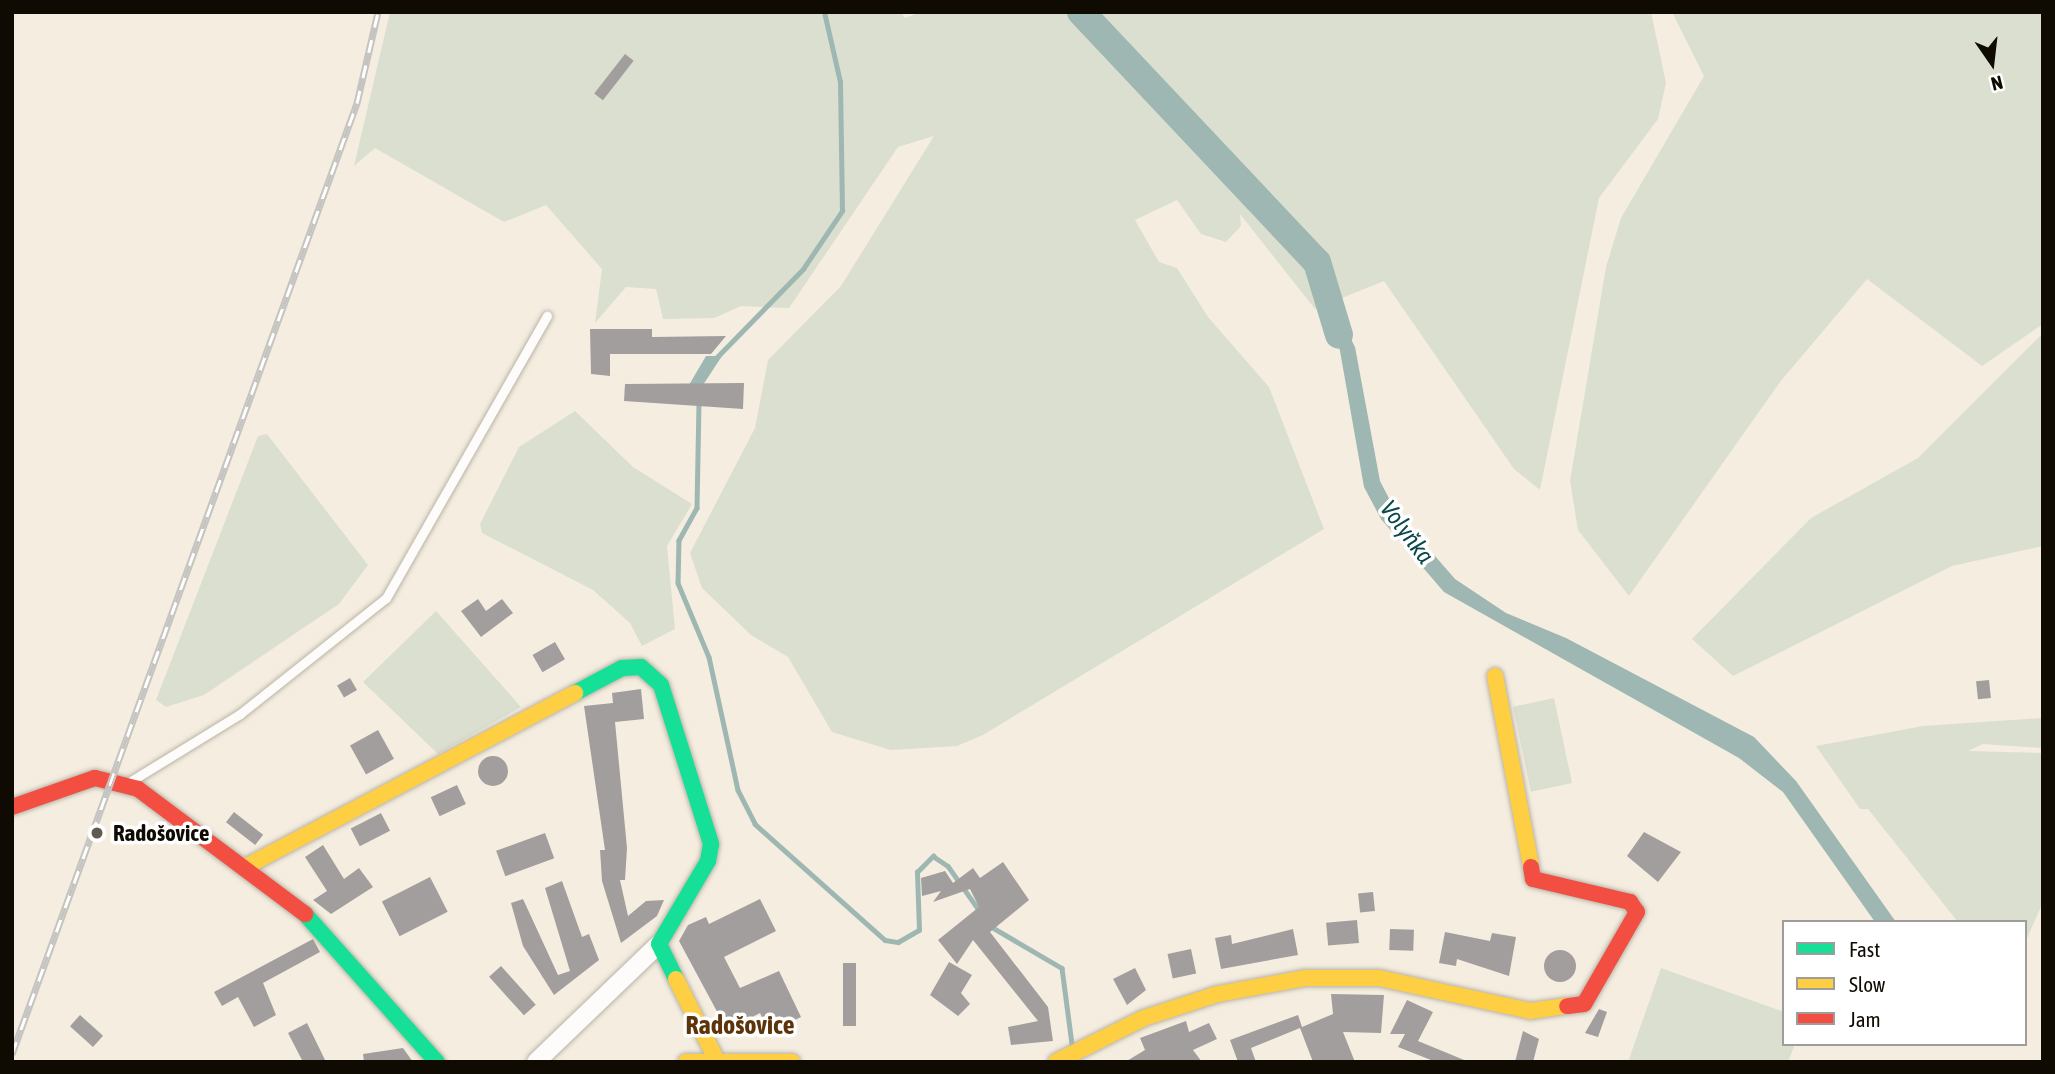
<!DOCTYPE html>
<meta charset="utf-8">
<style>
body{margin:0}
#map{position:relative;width:2055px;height:1074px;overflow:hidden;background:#f5eee0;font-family:"Asap Condensed",sans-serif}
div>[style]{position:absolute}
.green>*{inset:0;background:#dadfcf;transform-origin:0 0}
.water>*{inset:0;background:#9eb7b2}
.stream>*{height:4.5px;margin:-2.25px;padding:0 2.25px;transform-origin:2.25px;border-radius:2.25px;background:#9eb7b2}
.river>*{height:28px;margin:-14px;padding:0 14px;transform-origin:14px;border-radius:14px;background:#9eb7b2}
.building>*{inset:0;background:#a19e9d;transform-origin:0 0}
.round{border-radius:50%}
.roads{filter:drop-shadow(0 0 2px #bab4a8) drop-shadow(0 0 2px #bab4a8)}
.lane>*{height:9px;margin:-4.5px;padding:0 4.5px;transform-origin:4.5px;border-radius:4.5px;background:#fefcfa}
.street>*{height:18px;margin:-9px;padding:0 9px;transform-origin:9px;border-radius:9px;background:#fefcfa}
.fast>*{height:16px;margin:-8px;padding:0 8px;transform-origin:8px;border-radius:8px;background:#16e098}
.slow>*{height:16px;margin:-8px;padding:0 8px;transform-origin:8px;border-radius:8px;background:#ffcf43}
.jam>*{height:16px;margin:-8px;padding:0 8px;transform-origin:8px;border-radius:8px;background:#f24e42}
.rail>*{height:7px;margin-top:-3.5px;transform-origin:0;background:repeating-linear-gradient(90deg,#fff 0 13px,#c5c4c0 0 26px);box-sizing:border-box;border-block:2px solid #c5c4c0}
.dots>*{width:19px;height:19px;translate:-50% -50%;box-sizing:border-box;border:4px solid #fff;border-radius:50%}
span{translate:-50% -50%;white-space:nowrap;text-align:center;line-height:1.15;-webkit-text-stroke:7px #fff;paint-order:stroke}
.poi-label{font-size:23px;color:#100b02;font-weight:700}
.left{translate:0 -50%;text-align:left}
.water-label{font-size:24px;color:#0b4849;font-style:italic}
.quarter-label{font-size:26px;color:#5d330a;font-weight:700}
.frame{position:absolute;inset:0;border:14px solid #100b02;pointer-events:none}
.legend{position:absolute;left:1782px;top:920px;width:245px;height:126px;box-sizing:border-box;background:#fff;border:2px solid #9f9d9a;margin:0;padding:9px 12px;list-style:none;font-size:21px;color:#100b02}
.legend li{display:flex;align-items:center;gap:14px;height:35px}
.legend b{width:35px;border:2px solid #9f9d9a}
.north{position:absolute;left:1957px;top:28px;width:70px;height:70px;-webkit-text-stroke:5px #fff;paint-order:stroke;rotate:166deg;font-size:19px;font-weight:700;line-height:28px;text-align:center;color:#100b02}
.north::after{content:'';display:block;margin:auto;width:24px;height:32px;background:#100b02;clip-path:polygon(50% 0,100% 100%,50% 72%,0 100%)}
</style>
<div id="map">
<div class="green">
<div style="clip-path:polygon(390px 12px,901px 12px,905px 18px,921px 12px,1651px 12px,1666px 83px,1658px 119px,1599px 198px,1540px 490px,1514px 469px,1384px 281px,1315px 309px,1240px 214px,1241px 226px,1226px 242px,1201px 234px,1177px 200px,1135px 220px,1159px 262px,1177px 268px,1208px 317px,1269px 387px,1324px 529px,983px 735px,957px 746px,891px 750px,832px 732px,788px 657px,751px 635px,702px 588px,690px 553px,755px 428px,768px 360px,841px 286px,934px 136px,898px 147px,789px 308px,741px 306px,714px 318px,663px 319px,656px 289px,626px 287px,595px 323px,602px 269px,546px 205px,504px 222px,375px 148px,354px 166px)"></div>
<div style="clip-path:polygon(1672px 12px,2043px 12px,2043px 324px,1982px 366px,1867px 279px,1780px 382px,1629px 596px,1578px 530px,1570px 481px,1606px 267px,1621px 218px,1704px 76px)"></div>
<div style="clip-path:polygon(2043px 333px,2043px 546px,1952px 566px,1733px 676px,1692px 639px,1811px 518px,1918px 458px)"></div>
<div style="clip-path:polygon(575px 411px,633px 467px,692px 504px,667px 546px,675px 629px,642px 646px,630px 623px,593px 590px,482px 533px,480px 524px,519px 447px)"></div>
<div style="clip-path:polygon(267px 434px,368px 565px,339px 604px,204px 695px,166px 707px,156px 700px,258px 436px)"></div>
<div style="clip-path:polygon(436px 611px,521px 707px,438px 754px,363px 682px)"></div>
<div style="left:1554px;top:698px;width:87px;height:42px;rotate:78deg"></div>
<div style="clip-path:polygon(2043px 718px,2043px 748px,1983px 744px,1968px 751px,2043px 753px,2043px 902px,2025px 943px,2025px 922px,1958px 922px,1868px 809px,1860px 809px,1816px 746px,1923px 726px)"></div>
<div style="clip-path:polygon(1661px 968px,1784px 1012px,1784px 1044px,1795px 1044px,1788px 1062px,1628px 1062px)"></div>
</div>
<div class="water">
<div style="clip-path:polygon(1331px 300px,1355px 347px,1380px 481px,1395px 510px,1455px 579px,1506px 613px,1566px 638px,1754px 737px,1796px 781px,1896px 922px,1875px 922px,1783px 792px,1739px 758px,1444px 592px,1381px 519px,1364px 487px)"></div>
<div style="clip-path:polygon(706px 356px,722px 356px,703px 385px,689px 385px)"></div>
</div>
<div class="stream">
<div style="left:715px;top:359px;width:126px;rotate:-45.6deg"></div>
<div style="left:803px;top:269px;width:70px;rotate:-56.1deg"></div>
<div style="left:842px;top:211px;width:129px;rotate:-90.9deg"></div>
<div style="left:840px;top:82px;width:72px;rotate:-102.9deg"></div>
<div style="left:699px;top:403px;width:105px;rotate:91.1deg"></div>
<div style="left:697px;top:508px;width:37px;rotate:119deg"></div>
<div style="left:679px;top:540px;width:43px;rotate:91.3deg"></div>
<div style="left:678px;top:583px;width:80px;rotate:67.3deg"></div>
<div style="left:709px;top:657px;width:136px;rotate:77.7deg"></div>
<div style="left:738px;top:790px;width:38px;rotate:63deg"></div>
<div style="left:755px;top:824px;width:174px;rotate:41.7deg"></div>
<div style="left:885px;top:940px;width:13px;rotate:9deg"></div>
<div style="left:898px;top:942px;width:24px;rotate:-30deg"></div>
<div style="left:919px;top:930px;width:58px;rotate:-92deg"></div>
<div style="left:917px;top:872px;width:23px;rotate:-45deg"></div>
<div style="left:933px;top:856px;width:18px;rotate:34deg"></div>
<div style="left:948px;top:866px;width:57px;rotate:54.9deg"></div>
<div style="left:990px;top:926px;width:83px;rotate:30.3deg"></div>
<div style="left:1062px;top:968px;width:77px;rotate:82.5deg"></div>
</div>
<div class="river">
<div style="left:1081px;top:12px;width:344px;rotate:46.7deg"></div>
<div style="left:1317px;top:262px;width:76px;rotate:73.2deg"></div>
</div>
<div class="building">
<div style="left:625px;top:54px;width:11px;height:50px;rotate:38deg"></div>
<div style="clip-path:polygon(590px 329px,652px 329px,652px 337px,726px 336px,711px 354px,610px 354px,610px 376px,591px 374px)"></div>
<div style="clip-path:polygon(744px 383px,743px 409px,624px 401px,625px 384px)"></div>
<div style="clip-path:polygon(478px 599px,486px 611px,502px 599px,513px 613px,481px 637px,461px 611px)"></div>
<div style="left:555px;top:642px;width:20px;height:26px;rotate:60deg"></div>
<div style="left:350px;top:678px;width:14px;height:15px;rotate:60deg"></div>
<div style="left:1989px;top:680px;width:18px;height:13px;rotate:84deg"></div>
<div style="clip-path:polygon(641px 689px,644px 719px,615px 722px,627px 848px,625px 880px,620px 880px,628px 916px,646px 901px,664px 900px,657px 916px,621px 943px,602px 881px,600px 850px,605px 850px,584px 706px,613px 703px,612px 693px)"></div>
<div style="left:378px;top:730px;width:33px;height:32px;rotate:61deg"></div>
<div class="round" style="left:478px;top:756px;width:30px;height:30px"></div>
<div style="left:457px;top:785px;width:21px;height:29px;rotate:65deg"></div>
<div style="left:234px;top:812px;width:37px;height:13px;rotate:38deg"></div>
<div style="left:381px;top:813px;width:20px;height:34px;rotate:63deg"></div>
<div style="clip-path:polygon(1644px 832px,1681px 852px,1658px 882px,1627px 856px)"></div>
<div style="left:545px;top:833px;width:27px;height:52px;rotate:70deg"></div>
<div style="clip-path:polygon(323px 845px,344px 879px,359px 868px,373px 887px,331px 914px,313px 900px,327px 891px,305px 857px)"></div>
<div style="clip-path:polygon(1003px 862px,1029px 900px,990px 932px,1048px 1007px,1053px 1041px,1011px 1045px,1008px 1027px,1038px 1021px,973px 940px,957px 964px,938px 940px,979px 907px,970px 889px,933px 902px,941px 891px,922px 896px,921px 878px,945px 871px,953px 883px,973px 868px,980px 878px)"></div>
<div style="left:430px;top:877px;width:39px;height:54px;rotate:63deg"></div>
<div style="clip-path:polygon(562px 881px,582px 937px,589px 934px,599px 960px,554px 995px,523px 946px,511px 903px,523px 899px,558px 975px,570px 971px,545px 888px)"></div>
<div style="left:1373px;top:892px;width:19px;height:15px;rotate:84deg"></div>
<div style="clip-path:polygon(760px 899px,776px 931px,724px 957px,740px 988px,779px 971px,801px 1017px,769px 1033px,760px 1013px,727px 1030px,679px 941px,688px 925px,706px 917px,709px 924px)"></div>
<div style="left:1357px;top:920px;width:23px;height:31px;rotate:85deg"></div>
<div style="clip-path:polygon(1293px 929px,1298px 955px,1221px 969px,1215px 938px,1231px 935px,1232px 944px)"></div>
<div style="left:1390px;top:929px;width:24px;height:21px;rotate:2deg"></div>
<div style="clip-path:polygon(1445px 932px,1490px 941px,1492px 933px,1516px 937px,1509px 976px,1457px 959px,1456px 966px,1439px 963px)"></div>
<div style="clip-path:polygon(313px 939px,320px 952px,263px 983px,276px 1015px,254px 1027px,238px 997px,222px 1006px,214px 992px)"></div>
<div style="left:1191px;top:949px;width:25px;height:24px;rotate:78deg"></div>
<div class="round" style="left:1544px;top:950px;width:32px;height:32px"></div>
<div style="clip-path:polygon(949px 962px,972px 975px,961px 993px,970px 1004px,958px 1016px,930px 995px)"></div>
<div style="left:843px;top:963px;width:13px;height:63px"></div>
<div style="left:501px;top:966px;width:52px;height:16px;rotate:48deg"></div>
<div style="clip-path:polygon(1135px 968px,1146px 990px,1127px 1005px,1113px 979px)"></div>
<div style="clip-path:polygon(1331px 994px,1384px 995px,1381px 1033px,1343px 1032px,1355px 1062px,1313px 1062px,1300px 1028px,1251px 1048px,1256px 1062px,1238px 1062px,1230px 1040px,1298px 1015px,1302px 1027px,1333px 1014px)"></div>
<div style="clip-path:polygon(1407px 1000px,1433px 1012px,1418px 1041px,1469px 1062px,1436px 1062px,1398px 1047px,1405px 1034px,1390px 1034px)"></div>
<div style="clip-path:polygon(1599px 1009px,1607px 1012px,1598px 1037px,1585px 1033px)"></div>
<div style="left:80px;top:1015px;width:31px;height:15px;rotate:42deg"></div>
<div style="clip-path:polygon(1186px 1021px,1189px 1032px,1209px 1023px,1217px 1039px,1193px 1050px,1202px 1062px,1125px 1062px,1145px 1050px,1140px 1038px)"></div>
<div style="clip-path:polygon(307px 1023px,326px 1062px,303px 1062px,288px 1033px)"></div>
<div style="clip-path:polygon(1523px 1031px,1539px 1039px,1533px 1062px,1515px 1062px)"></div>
<div style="clip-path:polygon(403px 1048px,413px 1062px,364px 1062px,363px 1054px)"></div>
</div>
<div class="roads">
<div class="lane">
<div style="left:131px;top:781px;width:128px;rotate:-31.6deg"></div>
<div style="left:240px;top:714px;width:186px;rotate:-38.5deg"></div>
<div style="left:386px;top:598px;width:325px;rotate:-60.3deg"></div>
</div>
<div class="street">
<div style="left:536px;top:1062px;width:170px;rotate:-43.8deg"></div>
</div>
<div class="fast">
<div style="left:575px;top:693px;width:53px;rotate:-28deg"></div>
<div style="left:622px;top:668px;width:19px;rotate:-3deg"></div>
<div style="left:641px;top:667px;width:27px;rotate:42deg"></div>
<div style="left:661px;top:685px;width:167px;rotate:72.5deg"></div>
<div style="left:711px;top:844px;width:17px;rotate:100deg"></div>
<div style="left:708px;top:861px;width:96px;rotate:120.6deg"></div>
<div style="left:659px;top:944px;width:39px;rotate:64deg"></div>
<div style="left:305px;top:914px;width:198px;rotate:48.3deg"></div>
</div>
<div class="slow">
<div style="left:1495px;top:676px;width:194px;rotate:79.3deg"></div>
<div style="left:247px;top:866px;width:371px;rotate:-27.8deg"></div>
<div style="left:676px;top:979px;width:89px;rotate:63.4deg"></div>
<div style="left:686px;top:1062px;width:106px"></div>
<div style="left:1056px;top:1062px;width:98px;rotate:-26.6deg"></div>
<div style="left:1144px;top:1018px;width:78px;rotate:-18deg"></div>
<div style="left:1218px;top:994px;width:88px;rotate:-10.4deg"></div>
<div style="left:1305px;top:978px;width:74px"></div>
<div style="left:1379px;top:978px;width:155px;rotate:12.3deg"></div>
<div style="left:1530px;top:1011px;width:37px;rotate:-8deg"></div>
</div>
<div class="jam">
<div style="left:12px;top:807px;width:88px;rotate:-19.3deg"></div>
<div style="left:95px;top:778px;width:44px;rotate:14.3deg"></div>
<div style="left:138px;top:789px;width:209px;rotate:36.8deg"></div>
<div style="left:1531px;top:867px;width:12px;rotate:81deg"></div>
<div style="left:1533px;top:879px;width:100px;rotate:13.3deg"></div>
<div style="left:1630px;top:902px;width:12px;rotate:55deg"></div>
<div style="left:1637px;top:912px;width:106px;rotate:119.9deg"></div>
<div style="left:1584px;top:1004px;width:17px;rotate:173deg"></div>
</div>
</div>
<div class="rail">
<div style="left:12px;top:1054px;width:1012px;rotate:-70.06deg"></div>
<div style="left:357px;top:103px;width:93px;rotate:-77deg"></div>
</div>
<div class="dots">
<div style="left:97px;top:833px;background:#605a50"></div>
</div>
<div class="poi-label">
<span class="left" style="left:113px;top:833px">Radošovice</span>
</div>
<div class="water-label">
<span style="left:1407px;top:532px;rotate:53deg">Volyňka</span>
</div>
<div class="quarter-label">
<span style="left:740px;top:1026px">Radošovice</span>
</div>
<div class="frame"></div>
<ul class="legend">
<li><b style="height:9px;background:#16e098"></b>Fast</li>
<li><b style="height:9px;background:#ffcf43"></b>Slow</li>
<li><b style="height:9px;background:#f24e42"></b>Jam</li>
</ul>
<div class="north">N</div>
</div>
